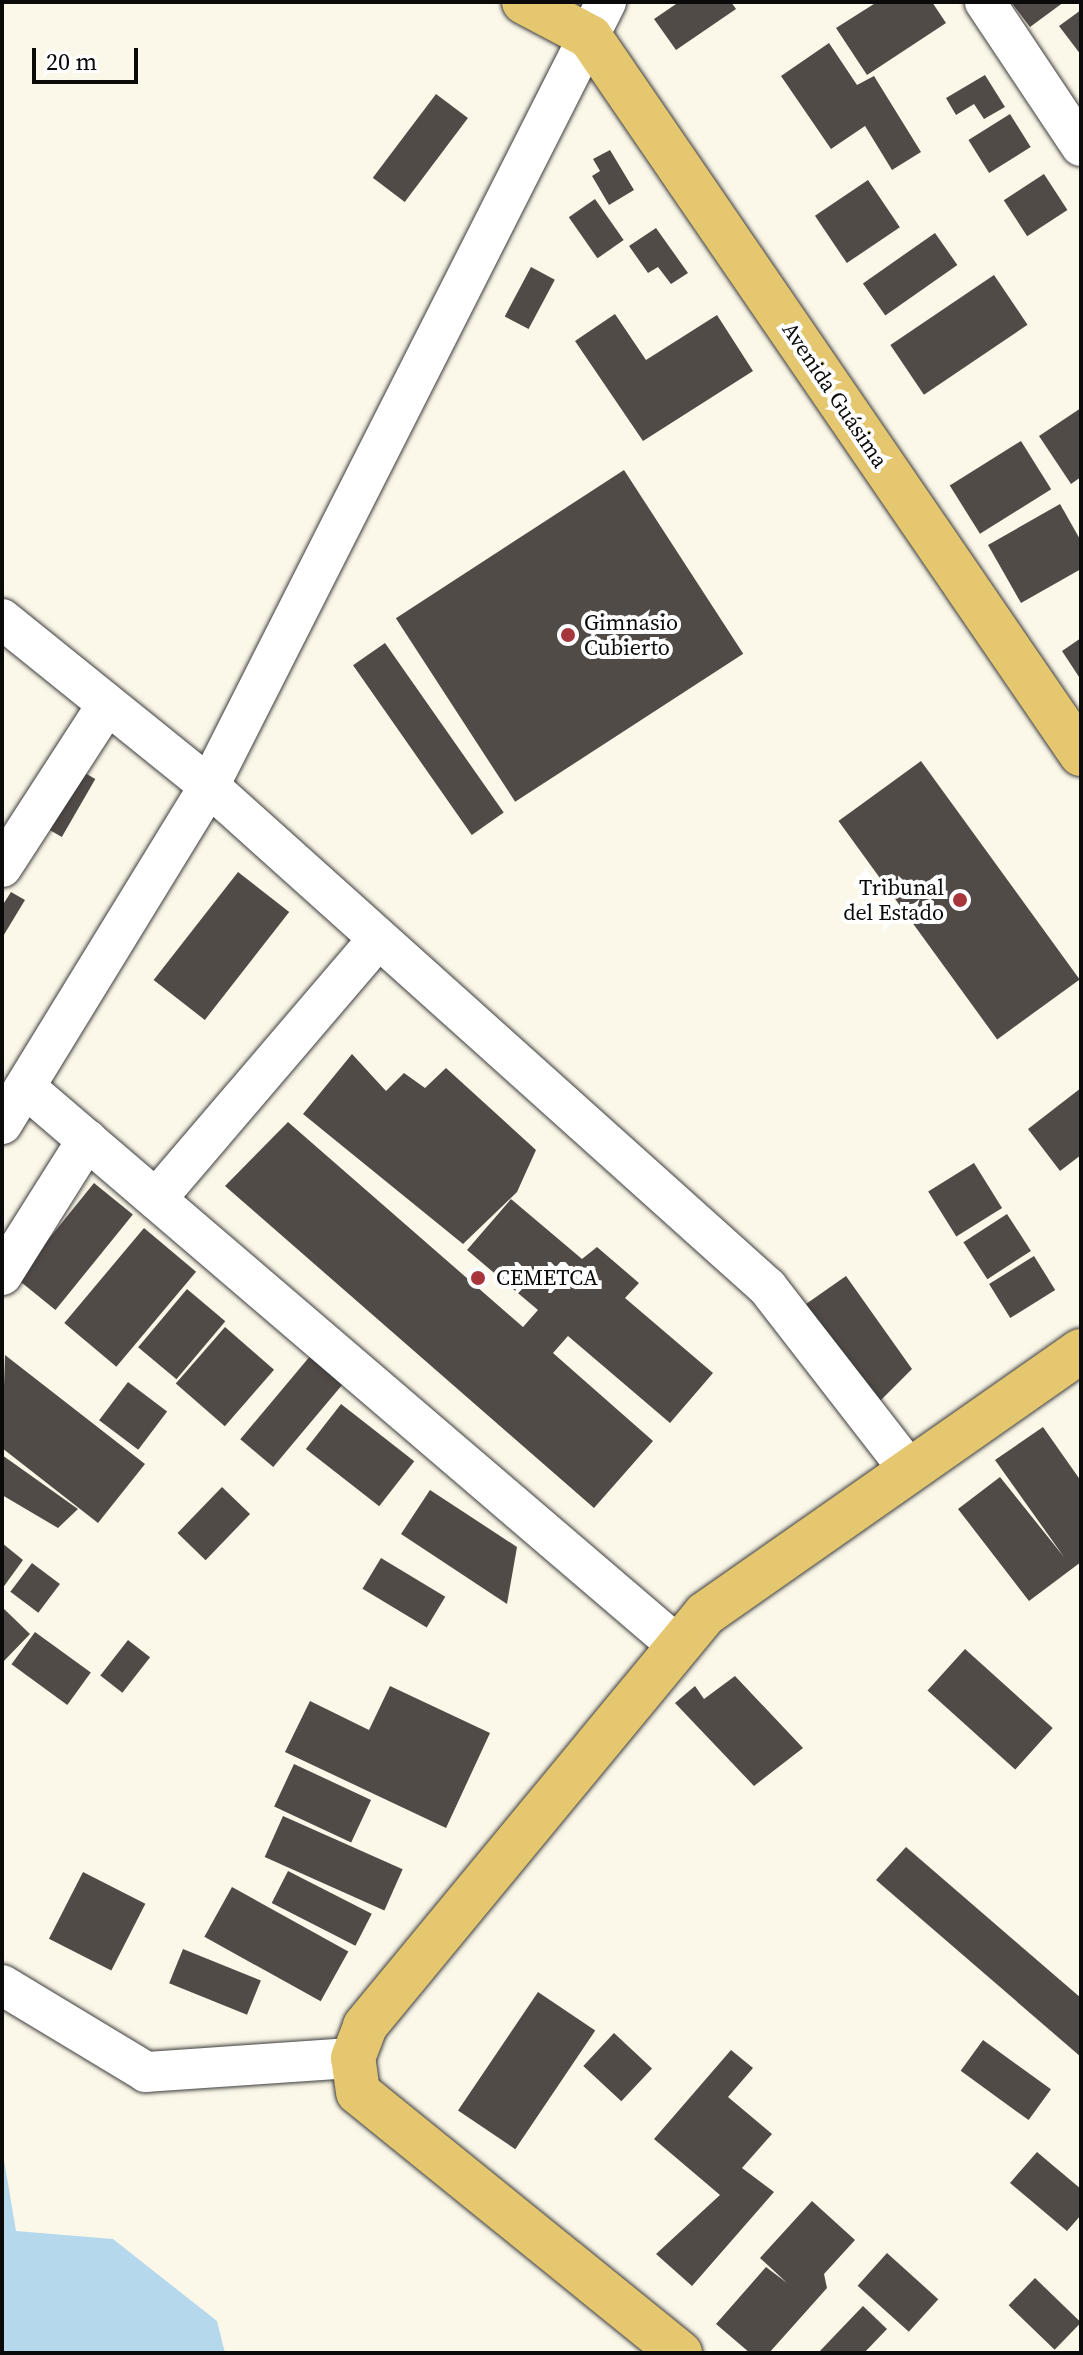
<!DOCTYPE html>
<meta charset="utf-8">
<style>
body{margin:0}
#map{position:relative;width:1083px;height:2355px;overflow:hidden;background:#fcf8e9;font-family:"Source Serif 4",serif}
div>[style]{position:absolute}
.water>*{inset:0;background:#b5d8ed}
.building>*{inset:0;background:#514b48;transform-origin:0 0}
.roads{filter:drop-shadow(0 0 2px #3d3d3d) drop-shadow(0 0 2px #3d3d3d)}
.minor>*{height:40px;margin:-20px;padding:0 20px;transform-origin:20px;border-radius:20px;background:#fff}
.major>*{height:44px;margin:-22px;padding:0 22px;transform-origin:22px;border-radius:22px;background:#e5c770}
.dots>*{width:22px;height:22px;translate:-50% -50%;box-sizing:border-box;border:4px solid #fff;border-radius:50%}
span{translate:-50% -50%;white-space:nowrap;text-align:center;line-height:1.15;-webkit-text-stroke:8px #fff;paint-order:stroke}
.street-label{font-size:22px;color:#0a0a0a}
.poi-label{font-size:22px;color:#0a0a0a}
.left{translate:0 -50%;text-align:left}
.right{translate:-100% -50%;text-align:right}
.frame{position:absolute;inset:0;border:4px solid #0a0a0a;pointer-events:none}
.scale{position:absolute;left:32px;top:48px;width:106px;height:36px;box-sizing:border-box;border:4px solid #0a0a0a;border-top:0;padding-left:10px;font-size:24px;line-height:28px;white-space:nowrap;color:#0a0a0a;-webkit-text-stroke:6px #fff;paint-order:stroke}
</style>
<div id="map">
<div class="water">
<div style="clip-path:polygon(2px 2148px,16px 2231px,113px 2239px,217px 2321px,225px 2353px,2px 2353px)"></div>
</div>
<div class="building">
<div style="clip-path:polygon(679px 2px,731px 2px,736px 9px,676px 50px,654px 19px)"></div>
<div style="clip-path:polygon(877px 2px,932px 2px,946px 23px,867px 75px,836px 28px)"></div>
<div style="clip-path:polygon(1011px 2px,1064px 2px,1030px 27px)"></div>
<div style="clip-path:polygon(1081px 10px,1081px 55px,1059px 26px)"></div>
<div style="clip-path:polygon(829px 43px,857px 85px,874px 76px,921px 152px,892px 170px,865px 126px,831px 149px,781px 76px)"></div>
<div style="clip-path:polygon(985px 75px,1005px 107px,984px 119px,974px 104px,956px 115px,946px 98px)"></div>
<div style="left:436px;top:94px;width:40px;height:105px;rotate:37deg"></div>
<div style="left:1010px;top:114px;width:39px;height:49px;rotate:58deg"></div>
<div style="clip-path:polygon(610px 150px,634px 190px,609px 205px,592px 176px,600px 171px,593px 159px)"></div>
<div style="left:1044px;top:174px;width:43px;height:48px;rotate:57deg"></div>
<div style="left:868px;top:180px;width:57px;height:64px;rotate:56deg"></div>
<div style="left:595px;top:199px;width:50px;height:32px;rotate:55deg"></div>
<div style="clip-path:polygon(656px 228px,688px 273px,671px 284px,658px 267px,648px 273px,629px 246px)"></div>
<div style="left:935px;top:233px;width:39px;height:88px;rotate:55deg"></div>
<div style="left:531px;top:267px;width:27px;height:56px;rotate:28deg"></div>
<div style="left:994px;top:275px;width:60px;height:125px;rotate:56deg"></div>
<div style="clip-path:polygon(615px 314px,646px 360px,717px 315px,753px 371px,643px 441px,575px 341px)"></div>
<div style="clip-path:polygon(1081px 408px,1081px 477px,1071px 484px,1039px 436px)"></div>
<div style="left:1021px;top:441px;width:57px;height:84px;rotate:58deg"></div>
<div style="left:624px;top:470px;width:219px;height:272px;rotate:57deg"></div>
<div style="clip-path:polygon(1060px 504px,1081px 541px,1081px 569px,1021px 603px,988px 545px)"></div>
<div style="clip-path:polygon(1081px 638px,1081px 680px,1062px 651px)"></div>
<div style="left:385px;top:643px;width:207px;height:39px;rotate:55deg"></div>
<div style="left:921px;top:761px;width:270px;height:102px;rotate:54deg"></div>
<div style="left:78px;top:769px;width:20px;height:67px;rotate:30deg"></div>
<div style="left:238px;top:872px;width:65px;height:137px;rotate:38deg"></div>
<div style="clip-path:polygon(11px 892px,25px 900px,2px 938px,2px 906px)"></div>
<div style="clip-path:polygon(352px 1054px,386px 1091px,404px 1073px,425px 1088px,446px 1068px,536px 1150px,517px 1192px,463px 1244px,303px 1114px)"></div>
<div style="clip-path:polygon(1081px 1088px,1081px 1155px,1060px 1171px,1028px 1129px)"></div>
<div style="clip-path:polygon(288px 1122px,523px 1327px,538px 1310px,467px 1250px,511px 1199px,582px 1259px,597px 1247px,639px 1283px,625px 1298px,713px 1373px,670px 1423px,568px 1336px,553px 1353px,653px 1441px,594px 1508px,225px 1186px)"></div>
<div style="left:974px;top:1163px;width:53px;height:54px;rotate:58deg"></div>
<div style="left:94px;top:1183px;width:50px;height:123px;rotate:39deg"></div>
<div style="left:1007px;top:1214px;width:44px;height:52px;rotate:57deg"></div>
<div style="left:144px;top:1228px;width:68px;height:124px;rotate:40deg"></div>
<div style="left:1034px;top:1256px;width:40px;height:53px;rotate:58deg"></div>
<div style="clip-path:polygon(846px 1276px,912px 1369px,871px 1410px,861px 1383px,806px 1304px)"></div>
<div style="left:187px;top:1289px;width:50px;height:76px;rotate:40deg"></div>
<div style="left:225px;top:1327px;width:65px;height:75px;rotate:41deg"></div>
<div style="clip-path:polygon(5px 1355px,145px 1464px,98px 1523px,2px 1448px)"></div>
<div style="left:311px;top:1355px;width:43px;height:110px;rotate:40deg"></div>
<div style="left:128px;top:1382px;width:49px;height:48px;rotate:37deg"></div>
<div style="left:341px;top:1404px;width:93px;height:57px;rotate:38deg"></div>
<div style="clip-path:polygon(1043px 1427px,1081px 1481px,1081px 1562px,1029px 1601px,958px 1509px,1000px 1477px,1064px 1557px,995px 1460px)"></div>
<div style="clip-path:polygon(2px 1455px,78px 1509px,58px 1528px,2px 1495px)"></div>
<div style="left:222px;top:1487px;width:39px;height:64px;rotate:44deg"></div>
<div style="clip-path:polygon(430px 1490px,517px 1547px,507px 1604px,401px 1534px)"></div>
<div style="clip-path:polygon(2px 1543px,23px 1560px,2px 1589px)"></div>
<div style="left:381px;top:1558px;width:75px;height:36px;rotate:31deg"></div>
<div style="left:32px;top:1563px;width:35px;height:36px;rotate:37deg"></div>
<div style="clip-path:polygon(2px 1607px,30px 1634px,2px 1663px)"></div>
<div style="left:35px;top:1632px;width:69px;height:40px;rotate:36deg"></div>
<div style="left:128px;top:1640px;width:28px;height:45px;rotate:38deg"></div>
<div style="left:965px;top:1649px;width:118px;height:56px;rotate:42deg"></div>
<div style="clip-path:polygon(735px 1676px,803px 1748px,754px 1786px,675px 1703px,695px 1686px,704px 1699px)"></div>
<div style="clip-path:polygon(390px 1686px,490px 1733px,446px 1828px,285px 1752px,310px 1701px,369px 1730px)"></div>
<div style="left:294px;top:1764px;width:85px;height:47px;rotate:25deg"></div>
<div style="left:283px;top:1816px;width:131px;height:45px;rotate:24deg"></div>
<div style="clip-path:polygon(906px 1847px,1081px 1998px,1081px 2057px,876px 1880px)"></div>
<div style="left:288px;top:1871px;width:94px;height:36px;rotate:27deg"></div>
<div style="left:83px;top:1872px;width:70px;height:75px;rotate:27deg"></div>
<div style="left:232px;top:1887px;width:133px;height:57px;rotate:29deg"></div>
<div style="left:183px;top:1949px;width:84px;height:37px;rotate:22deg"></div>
<div style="left:538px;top:1992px;width:69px;height:143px;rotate:34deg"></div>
<div style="left:614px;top:2033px;width:52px;height:45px;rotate:43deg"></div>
<div style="left:983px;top:2040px;width:84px;height:38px;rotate:36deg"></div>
<div style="clip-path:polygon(731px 2050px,753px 2068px,728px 2097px,772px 2134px,742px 2168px,774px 2192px,692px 2286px,656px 2254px,720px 2195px,654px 2139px)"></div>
<div style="clip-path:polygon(1037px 2152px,1081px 2189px,1081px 2215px,1067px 2231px,1010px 2183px)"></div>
<div style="clip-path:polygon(812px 2201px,855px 2240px,824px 2274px,827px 2288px,769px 2353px,750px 2353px,716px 2324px,766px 2267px,787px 2283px,760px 2258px)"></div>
<div style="left:887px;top:2253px;width:69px;height:44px;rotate:42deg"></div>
<div style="left:1035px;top:2278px;width:64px;height:38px;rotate:44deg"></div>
<div style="clip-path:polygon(863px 2306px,887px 2329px,864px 2353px,818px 2353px)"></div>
</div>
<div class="roads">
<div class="minor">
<div style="left:985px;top:2px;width:173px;rotate:56.3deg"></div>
<div style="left:2px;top:619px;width:266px;rotate:38.9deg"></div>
<div style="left:209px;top:786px;width:751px;rotate:41.92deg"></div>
<div style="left:768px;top:1288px;width:232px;rotate:52.2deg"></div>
<div style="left:2px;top:867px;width:189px;rotate:-57.1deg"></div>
<div style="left:26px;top:1088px;width:858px;rotate:40.56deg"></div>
<div style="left:2px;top:1124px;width:396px;rotate:-58.5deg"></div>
<div style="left:209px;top:786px;width:879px;rotate:-63.14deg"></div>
<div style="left:156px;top:1199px;width:339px;rotate:-49.5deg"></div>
<div style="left:2px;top:1275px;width:160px;rotate:-57.8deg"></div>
<div style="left:2px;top:1985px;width:168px;rotate:31.1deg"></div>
<div style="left:146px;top:2072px;width:207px;rotate:-3.9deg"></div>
</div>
<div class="major">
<div style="left:524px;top:2px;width:75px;rotate:27.9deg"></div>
<div style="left:590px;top:37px;width:869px;rotate:55.6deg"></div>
<div style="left:680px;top:2353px;width:414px;rotate:-141deg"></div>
<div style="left:358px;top:2092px;width:34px;rotate:-98deg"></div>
<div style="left:353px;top:2058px;width:34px;rotate:-69deg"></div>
<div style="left:365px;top:2026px;width:534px;rotate:-50.47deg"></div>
<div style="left:705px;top:1614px;width:459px;rotate:-35deg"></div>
</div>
</div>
<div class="dots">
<div style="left:568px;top:635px;background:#a6363c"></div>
<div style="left:960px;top:900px;background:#a6363c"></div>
<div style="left:478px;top:1278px;background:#a6363c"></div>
</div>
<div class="street-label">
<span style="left:835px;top:395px;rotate:56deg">Avenida Guásima</span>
</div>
<div class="poi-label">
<span class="left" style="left:584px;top:635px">Gimnasio<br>Cubierto</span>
<span class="right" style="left:944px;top:900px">Tribunal<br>del Estado</span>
<span class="left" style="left:496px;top:1278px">CEMETCA</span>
</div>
<div class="frame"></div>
<div class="scale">20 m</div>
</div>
